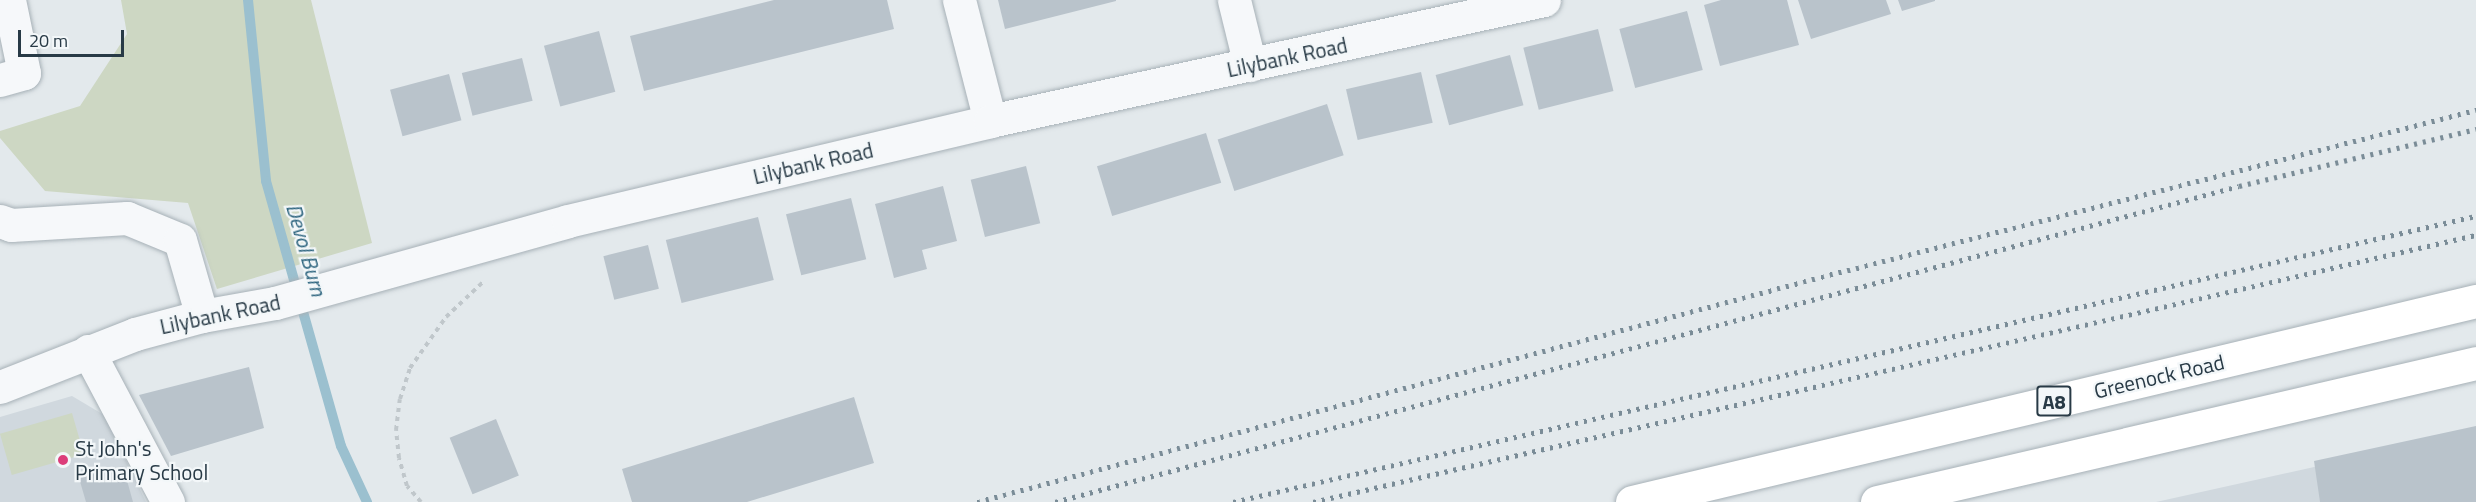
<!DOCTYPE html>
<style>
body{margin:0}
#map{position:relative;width:2476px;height:502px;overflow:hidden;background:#e3e9ec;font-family:"Titillium Web",sans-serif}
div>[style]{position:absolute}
.built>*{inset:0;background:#d0d8de}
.green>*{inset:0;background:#cdd7c3;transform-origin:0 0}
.stream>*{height:10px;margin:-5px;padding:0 5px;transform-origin:5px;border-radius:5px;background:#9bc0cf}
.building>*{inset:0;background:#b9c3cb;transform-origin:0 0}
.path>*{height:4px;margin-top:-2px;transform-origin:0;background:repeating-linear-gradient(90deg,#c0c7cb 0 4.5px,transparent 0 9px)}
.roads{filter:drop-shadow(0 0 2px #a7b1b7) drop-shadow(0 0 2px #a7b1b7)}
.minor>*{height:33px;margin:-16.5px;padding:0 16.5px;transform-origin:16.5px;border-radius:16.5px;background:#f6f8fa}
.highway>*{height:33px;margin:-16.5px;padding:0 16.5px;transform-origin:16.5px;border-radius:16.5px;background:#fff}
.rail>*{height:4.5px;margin-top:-2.25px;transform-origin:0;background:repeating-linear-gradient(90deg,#7a8c97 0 3px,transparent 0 9px)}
.dots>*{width:16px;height:16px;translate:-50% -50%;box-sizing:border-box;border:3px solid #f3f7f9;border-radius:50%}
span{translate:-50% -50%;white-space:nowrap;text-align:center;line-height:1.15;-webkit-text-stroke:4.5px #f3f7f9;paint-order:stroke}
.shield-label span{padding:2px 4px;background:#f3f7f9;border:2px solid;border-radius:4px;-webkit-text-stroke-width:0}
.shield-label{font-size:20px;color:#283a46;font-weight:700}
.street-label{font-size:21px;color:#283a46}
.poi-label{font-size:21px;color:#283a46}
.left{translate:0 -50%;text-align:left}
.water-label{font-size:22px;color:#2e657f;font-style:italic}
.scale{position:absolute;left:18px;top:30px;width:106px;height:27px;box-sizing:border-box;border:3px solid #283a46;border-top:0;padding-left:8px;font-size:18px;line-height:21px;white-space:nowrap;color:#283a46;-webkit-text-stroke:4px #f3f7f9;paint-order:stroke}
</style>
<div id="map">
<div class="built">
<div style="clip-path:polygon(72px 396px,104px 415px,146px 502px,0 502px,0 417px)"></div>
<div style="clip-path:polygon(2476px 431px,2476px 502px,2156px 502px)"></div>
</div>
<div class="green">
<div style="clip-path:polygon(121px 0,311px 0,372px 243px,217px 289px,188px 203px,45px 191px,0 138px,0 131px,80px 106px,127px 34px)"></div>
<div style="left:72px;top:413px;width:43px;height:75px;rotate:74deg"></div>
</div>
<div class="stream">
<div style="left:248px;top:0;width:182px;rotate:84.3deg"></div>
<div style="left:266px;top:181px;width:275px;rotate:74.2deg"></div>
<div style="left:341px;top:446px;width:62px;rotate:65.1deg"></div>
</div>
<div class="building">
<div style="clip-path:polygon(774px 0,887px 0,894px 29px,644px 91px,630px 36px)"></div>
<div style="clip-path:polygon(998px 0,1116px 0,1116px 1px,1005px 29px)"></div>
<div style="clip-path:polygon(1721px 0,1787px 0,1799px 45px,1720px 66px,1704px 5px)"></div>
<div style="clip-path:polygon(1798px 0,1886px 0,1891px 14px,1811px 39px)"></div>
<div style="clip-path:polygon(1898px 0,1935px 0,1935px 1px,1902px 11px)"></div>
<div style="left:1687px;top:11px;width:61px;height:70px;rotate:75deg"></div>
<div style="left:1598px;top:29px;width:64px;height:77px;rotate:76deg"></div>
<div style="left:599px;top:31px;width:63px;height:57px;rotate:75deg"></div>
<div style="left:1510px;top:55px;width:52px;height:77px;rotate:75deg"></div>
<div style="left:522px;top:58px;width:44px;height:62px;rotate:76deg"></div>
<div style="left:1421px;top:72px;width:52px;height:77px;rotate:77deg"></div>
<div style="left:449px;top:74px;width:48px;height:61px;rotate:75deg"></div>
<div style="left:1327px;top:104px;width:54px;height:115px;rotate:72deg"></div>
<div style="left:1206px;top:133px;width:52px;height:114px;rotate:73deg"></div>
<div style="left:1026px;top:166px;width:59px;height:57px;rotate:76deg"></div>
<div style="clip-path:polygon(943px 186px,957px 241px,922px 250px,927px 269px,894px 278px,875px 204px)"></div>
<div style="left:851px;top:198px;width:63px;height:67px;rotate:76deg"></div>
<div style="left:758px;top:217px;width:65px;height:95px;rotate:76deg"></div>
<div style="left:648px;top:245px;width:45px;height:46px;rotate:76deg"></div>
<div style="clip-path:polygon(249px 367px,264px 428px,171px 456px,139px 395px)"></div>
<div style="clip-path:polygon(854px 397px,874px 463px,747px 502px,632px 502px,622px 469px)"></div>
<div style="left:496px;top:419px;width:61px;height:50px;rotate:68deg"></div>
<div style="clip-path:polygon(2476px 426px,2476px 502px,2320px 502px,2314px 461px)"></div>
<div style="clip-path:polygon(123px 466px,133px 502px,86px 502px,79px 478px)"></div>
</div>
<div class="path">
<div style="left:421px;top:502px;width:21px;rotate:-131deg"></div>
<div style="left:407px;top:486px;width:29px;rotate:-106deg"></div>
<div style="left:399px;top:458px;width:28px;rotate:-96deg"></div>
<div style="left:396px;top:430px;width:31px;rotate:-83deg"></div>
<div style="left:400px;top:399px;width:33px;rotate:-72deg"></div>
<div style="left:410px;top:368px;width:62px;rotate:-54.8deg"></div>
<div style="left:446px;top:317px;width:50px;rotate:-43.4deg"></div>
</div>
<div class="roads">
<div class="minor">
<div style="left:959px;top:0;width:125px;rotate:75.6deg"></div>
<div style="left:1234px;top:0;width:67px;rotate:76.2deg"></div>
<div style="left:0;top:80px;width:25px;rotate:-16deg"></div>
<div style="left:24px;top:73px;width:75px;rotate:-101.6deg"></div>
<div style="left:0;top:221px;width:12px;rotate:20deg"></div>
<div style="left:11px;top:225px;width:116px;rotate:-3.5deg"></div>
<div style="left:127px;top:218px;width:57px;rotate:22.5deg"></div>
<div style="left:180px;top:240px;width:79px;rotate:73.9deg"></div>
<div style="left:88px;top:351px;width:171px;rotate:62.1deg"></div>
<div style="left:0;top:387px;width:145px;rotate:-21.4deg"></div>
<div style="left:135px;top:334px;width:69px;rotate:-15deg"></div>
<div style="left:202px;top:316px;width:74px;rotate:-10.1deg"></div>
<div style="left:275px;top:303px;width:304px;rotate:-15.6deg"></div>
<div style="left:568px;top:221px;width:434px;rotate:-13.3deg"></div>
<div style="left:990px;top:121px;width:567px;rotate:-12.32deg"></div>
</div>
<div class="highway">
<div style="left:1632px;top:502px;width:868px;rotate:-13.4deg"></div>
<div style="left:1877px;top:502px;width:615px;rotate:-13.06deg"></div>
</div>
</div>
<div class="rail">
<div style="left:977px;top:502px;width:873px;rotate:-14.93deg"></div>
<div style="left:1821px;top:277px;width:676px;rotate:-14.3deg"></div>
<div style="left:1055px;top:502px;width:1225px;rotate:-14.94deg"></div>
<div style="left:2239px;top:186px;width:244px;rotate:-13.5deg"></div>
<div style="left:1233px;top:502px;width:1275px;rotate:-12.96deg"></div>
<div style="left:1313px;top:502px;width:1193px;rotate:-12.93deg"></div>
</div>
<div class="dots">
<div style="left:63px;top:460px;background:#dc3d7a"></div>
</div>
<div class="shield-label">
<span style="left:2054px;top:401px">A8</span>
</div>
<div class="street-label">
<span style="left:1287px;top:57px;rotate:-12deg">Lilybank Road</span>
<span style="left:813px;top:163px;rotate:-13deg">Lilybank Road</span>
<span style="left:220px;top:314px;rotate:-12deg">Lilybank Road</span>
<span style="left:2159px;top:376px;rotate:-13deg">Greenock Road</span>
</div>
<div class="poi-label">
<span class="left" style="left:75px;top:460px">St John's<br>Primary School</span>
</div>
<div class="water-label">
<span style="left:306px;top:250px;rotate:74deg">Devol Burn</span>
</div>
<div class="scale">20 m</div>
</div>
